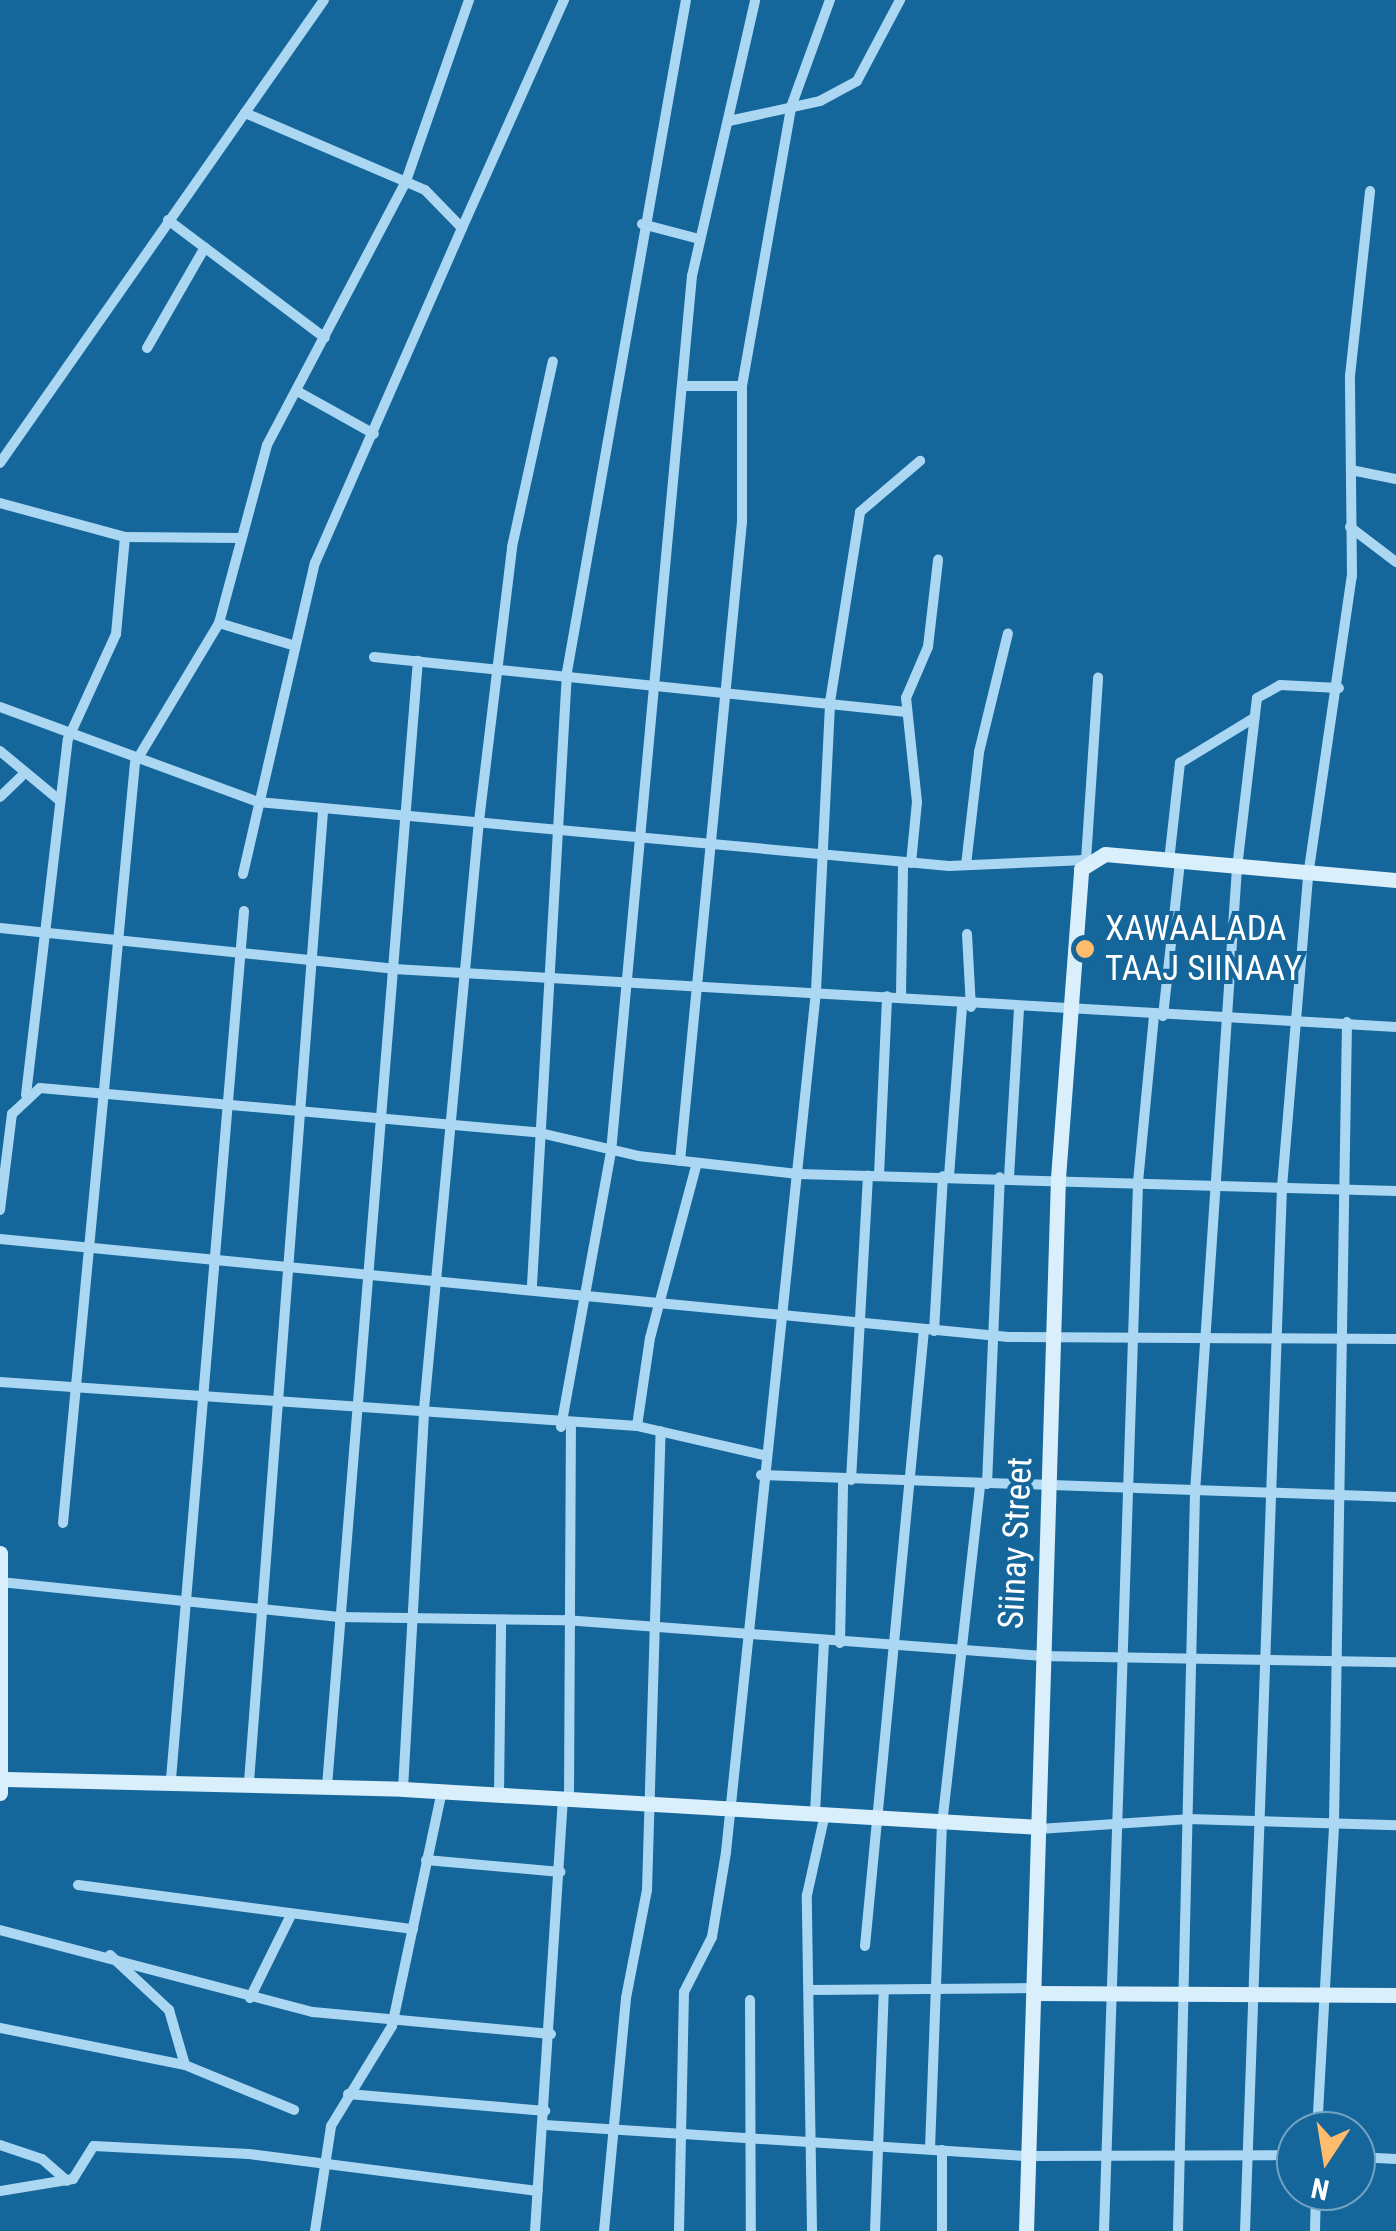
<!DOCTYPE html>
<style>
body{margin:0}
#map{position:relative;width:1396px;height:2231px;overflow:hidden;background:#15669b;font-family:"Roboto Condensed",sans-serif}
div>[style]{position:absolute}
.street>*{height:10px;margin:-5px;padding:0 5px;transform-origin:5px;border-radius:5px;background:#abd7f3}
.secondary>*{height:15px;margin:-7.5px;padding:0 7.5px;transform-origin:7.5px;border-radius:7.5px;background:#daeffc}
.dots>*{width:28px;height:28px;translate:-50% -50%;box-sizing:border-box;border:5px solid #15669b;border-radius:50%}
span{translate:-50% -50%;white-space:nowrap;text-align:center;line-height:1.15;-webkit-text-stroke:8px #15669b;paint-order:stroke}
.poi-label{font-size:35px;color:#fff}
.left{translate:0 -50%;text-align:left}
.street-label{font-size:35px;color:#fff}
.north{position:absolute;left:1276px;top:2111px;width:100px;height:100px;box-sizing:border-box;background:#15669b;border:2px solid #73a3c3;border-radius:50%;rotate:192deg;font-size:28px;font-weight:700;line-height:40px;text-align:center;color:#fff}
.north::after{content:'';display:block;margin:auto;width:35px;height:45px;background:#ffbc6c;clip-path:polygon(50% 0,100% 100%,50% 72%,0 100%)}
</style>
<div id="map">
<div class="street">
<div style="left:729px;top:121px;width:93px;rotate:-12.4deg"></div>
<div style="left:820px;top:101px;width:42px;rotate:-28.4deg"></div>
<div style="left:857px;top:81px;width:92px;rotate:-62deg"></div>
<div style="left:168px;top:220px;width:196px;rotate:36.9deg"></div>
<div style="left:642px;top:224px;width:59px;rotate:14.7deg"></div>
<div style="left:462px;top:228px;width:250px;rotate:-65.9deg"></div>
<div style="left:147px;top:348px;width:116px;rotate:-60.1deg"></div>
<div style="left:685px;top:386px;width:57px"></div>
<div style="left:297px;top:391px;width:88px;rotate:29.2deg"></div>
<div style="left:0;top:463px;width:565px;rotate:-55.02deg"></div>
<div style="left:1351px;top:470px;width:46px;rotate:11.3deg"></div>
<div style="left:0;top:503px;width:130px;rotate:15.2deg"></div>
<div style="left:125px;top:537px;width:115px;rotate:0.5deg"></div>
<div style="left:1350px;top:527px;width:58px;rotate:37.3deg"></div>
<div style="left:219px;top:623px;width:79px;rotate:16.8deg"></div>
<div style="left:374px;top:657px;width:535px;rotate:5.9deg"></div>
<div style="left:0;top:707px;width:275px;rotate:20.2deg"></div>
<div style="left:258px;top:802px;width:694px;rotate:5.29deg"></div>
<div style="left:949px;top:866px;width:137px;rotate:-2.5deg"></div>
<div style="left:1086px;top:860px;width:183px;rotate:-86.2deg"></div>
<div style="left:0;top:751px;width:77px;rotate:39.7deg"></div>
<div style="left:0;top:797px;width:29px;rotate:-44deg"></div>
<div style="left:1169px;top:861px;width:99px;rotate:-83.6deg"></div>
<div style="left:1180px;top:763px;width:87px;rotate:-31.3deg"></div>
<div style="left:911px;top:863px;width:61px;rotate:-84.4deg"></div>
<div style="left:917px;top:802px;width:105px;rotate:-96deg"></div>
<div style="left:906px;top:698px;width:56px;rotate:-66.7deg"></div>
<div style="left:928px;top:647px;width:88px;rotate:-83.4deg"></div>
<div style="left:966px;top:865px;width:114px;rotate:-83.4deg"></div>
<div style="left:979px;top:752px;width:122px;rotate:-76.3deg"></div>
<div style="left:243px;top:874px;width:319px;rotate:-77deg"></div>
<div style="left:315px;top:563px;width:366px;rotate:-66.3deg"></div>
<div style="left:462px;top:228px;width:53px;rotate:-134.2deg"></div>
<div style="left:425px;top:190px;width:196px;rotate:-156.8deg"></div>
<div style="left:0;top:928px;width:396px;rotate:5.9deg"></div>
<div style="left:394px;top:969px;width:1004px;rotate:3.31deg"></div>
<div style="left:967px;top:934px;width:73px;rotate:86.9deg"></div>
<div style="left:901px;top:995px;width:132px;rotate:-89.1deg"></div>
<div style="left:1163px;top:1016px;width:155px;rotate:-83.7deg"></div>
<div style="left:26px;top:1095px;width:358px;rotate:-83.3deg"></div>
<div style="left:68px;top:739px;width:115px;rotate:-65.4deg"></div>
<div style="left:116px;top:634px;width:97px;rotate:-84.7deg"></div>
<div style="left:680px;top:1161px;width:642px;rotate:-84.46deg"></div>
<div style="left:742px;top:522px;width:136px;rotate:-90deg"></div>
<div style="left:742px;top:386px;width:283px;rotate:-80deg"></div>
<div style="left:791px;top:107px;width:114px;rotate:-70deg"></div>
<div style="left:879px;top:1175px;width:179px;rotate:-87.4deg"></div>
<div style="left:949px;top:1176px;width:170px;rotate:-85.6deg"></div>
<div style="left:1009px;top:1177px;width:169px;rotate:-86.6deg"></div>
<div style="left:0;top:1210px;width:97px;rotate:-82.9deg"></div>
<div style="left:12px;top:1114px;width:38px;rotate:-43deg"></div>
<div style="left:40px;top:1088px;width:498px;rotate:5.1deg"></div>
<div style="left:536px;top:1132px;width:105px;rotate:13.2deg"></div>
<div style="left:638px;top:1156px;width:161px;rotate:6.4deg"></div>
<div style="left:798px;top:1174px;width:598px;rotate:1.63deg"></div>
<div style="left:0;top:1239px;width:1013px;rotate:5.55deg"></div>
<div style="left:1008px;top:1337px;width:388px;rotate:0.3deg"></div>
<div style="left:532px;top:1285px;width:614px;rotate:-86.73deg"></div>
<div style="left:567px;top:672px;width:682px;rotate:-79.96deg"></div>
<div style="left:934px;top:1331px;width:155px;rotate:-86.7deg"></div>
<div style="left:0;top:1382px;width:639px;rotate:3.95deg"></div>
<div style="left:637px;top:1426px;width:130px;rotate:12.9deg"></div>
<div style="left:637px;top:1426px;width:89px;rotate:-81.6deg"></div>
<div style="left:650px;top:1338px;width:181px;rotate:-75deg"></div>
<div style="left:561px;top:1427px;width:280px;rotate:-79.7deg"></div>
<div style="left:611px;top:1152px;width:880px;rotate:-84.72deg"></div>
<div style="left:692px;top:276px;width:283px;rotate:-77.1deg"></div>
<div style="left:761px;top:1475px;width:635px;rotate:1.98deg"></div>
<div style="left:851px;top:1480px;width:305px;rotate:-86.8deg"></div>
<div style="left:987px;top:1484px;width:307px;rotate:-87.6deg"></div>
<div style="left:63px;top:1523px;width:763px;rotate:-84.59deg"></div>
<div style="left:135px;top:763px;width:163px;rotate:-59deg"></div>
<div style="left:219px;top:623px;width:184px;rotate:-74.9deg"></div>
<div style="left:267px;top:445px;width:298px;rotate:-62.2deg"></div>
<div style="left:406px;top:181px;width:192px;rotate:-70.8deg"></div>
<div style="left:0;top:1582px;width:339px;rotate:5.9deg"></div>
<div style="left:337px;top:1617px;width:228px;rotate:0.8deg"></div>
<div style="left:565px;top:1620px;width:476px;rotate:4.3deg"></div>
<div style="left:1040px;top:1656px;width:356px;rotate:1deg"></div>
<div style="left:840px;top:1643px;width:163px;rotate:-88.9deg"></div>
<div style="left:171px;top:1779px;width:871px;rotate:-85.19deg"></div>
<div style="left:249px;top:1782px;width:973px;rotate:-85.64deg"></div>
<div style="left:327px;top:1786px;width:1129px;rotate:-85.38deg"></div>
<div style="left:403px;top:1789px;width:381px;rotate:-86.8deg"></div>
<div style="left:424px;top:1409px;width:591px;rotate:-84.66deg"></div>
<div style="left:479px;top:821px;width:276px;rotate:-83.1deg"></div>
<div style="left:512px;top:547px;width:190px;rotate:-77.6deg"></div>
<div style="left:499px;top:1794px;width:174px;rotate:-89.3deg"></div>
<div style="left:569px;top:1797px;width:369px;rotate:-89.7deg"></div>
<div style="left:815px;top:1813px;width:171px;rotate:-87deg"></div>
<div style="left:1039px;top:1829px;width:149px;rotate:-3.8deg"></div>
<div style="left:1188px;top:1819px;width:208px;rotate:1.7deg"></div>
<div style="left:426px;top:1860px;width:135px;rotate:5.1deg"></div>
<div style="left:78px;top:1885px;width:338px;rotate:7.5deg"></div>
<div style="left:0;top:1930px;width:324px;rotate:14.7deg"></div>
<div style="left:313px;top:2012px;width:239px;rotate:5.3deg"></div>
<div style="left:865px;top:1946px;width:619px;rotate:-84.53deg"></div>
<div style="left:110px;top:1955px;width:81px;rotate:43deg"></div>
<div style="left:169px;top:2010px;width:57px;rotate:73.8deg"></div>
<div style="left:810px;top:1990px;width:224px;rotate:-0.5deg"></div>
<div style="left:250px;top:1998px;width:90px;rotate:-63.7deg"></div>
<div style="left:750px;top:2000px;width:231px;rotate:89.8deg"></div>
<div style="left:0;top:2028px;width:189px;rotate:11.3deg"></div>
<div style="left:185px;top:2065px;width:118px;rotate:22.4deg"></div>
<div style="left:348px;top:2094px;width:198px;rotate:4.9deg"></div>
<div style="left:545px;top:2125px;width:486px;rotate:3.7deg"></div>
<div style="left:1030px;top:2156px;width:266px;rotate:-0.2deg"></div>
<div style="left:1317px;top:2131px;width:308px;rotate:-86.8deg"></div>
<div style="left:1334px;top:1823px;width:801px;rotate:-89.07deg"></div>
<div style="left:0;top:2145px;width:44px;rotate:18.4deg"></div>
<div style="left:42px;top:2159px;width:33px;rotate:41deg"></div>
<div style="left:930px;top:2149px;width:324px;rotate:-87.9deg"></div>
<div style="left:942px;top:1825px;width:343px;rotate:-83.6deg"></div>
<div style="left:1356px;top:2157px;width:40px;rotate:2.9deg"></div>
<div style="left:0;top:2191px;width:74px;rotate:-9.3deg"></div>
<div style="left:73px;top:2179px;width:39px;rotate:-58deg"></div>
<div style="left:94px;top:2146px;width:155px;rotate:3deg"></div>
<div style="left:249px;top:2154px;width:291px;rotate:7.3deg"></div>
<div style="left:315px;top:2231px;width:106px;rotate:-81.3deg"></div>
<div style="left:331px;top:2126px;width:117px;rotate:-58.6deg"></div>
<div style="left:392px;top:2026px;width:240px;rotate:-78deg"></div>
<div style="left:535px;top:2231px;width:435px;rotate:-86.3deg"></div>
<div style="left:604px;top:2231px;width:234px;rotate:-84.6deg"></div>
<div style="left:626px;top:1998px;width:110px;rotate:-79deg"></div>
<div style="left:647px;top:1890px;width:459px;rotate:-88.3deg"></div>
<div style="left:679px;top:2231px;width:239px;rotate:-88.8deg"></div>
<div style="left:684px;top:1992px;width:62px;rotate:-63deg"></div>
<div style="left:712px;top:1937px;width:86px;rotate:-80.6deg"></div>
<div style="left:726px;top:1852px;width:866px;rotate:-84.03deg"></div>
<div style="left:816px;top:991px;width:289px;rotate:-87.2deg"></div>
<div style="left:830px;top:702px;width:192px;rotate:-81deg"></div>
<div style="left:860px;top:512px;width:79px;rotate:-40.4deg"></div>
<div style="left:812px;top:2231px;width:336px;rotate:-90.9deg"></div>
<div style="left:807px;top:1895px;width:83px;rotate:-77.5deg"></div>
<div style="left:875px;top:2231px;width:241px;rotate:-87.9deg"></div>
<div style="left:942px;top:2231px;width:81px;rotate:-90deg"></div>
<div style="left:1104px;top:2231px;width:1050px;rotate:-88.14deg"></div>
<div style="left:1138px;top:1182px;width:168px;rotate:-84.5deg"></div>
<div style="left:1178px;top:2231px;width:739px;rotate:-88.68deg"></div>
<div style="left:1195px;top:1492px;width:625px;rotate:-86.15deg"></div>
<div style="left:1237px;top:868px;width:171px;rotate:-83.3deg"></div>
<div style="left:1257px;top:698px;width:26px;rotate:-29deg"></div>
<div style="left:1280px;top:685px;width:59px;rotate:2.9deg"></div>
<div style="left:1245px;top:2231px;width:1045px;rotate:-87.97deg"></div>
<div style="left:1282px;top:1187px;width:312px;rotate:-85.2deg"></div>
<div style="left:1308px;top:876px;width:303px;rotate:-81.7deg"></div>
<div style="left:1352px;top:576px;width:200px;rotate:-90.6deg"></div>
<div style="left:1350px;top:376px;width:186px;rotate:-83.8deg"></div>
<div style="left:1315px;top:2231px;width:40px;rotate:-88.6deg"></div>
</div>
<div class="secondary">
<div style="left:0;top:1553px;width:240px;rotate:90deg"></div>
<div style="left:6px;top:1779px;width:397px;rotate:1.4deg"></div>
<div style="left:403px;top:1789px;width:637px;rotate:3.42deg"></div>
<div style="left:1034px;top:1993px;width:362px;rotate:0.3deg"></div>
<div style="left:1026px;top:2231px;width:1053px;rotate:-88.26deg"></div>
<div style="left:1058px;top:1178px;width:310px;rotate:-85.7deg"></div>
<div style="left:1081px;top:869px;width:28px;rotate:-32deg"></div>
<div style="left:1105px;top:854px;width:292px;rotate:5.1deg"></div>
</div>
<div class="dots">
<div style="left:1085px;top:949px;background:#ffbc6c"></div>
</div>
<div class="poi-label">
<span class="left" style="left:1105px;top:949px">XAWAALADA<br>TAAJ SIINAAY</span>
</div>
<div class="street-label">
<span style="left:1016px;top:1543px;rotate:-87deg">Siinay Street</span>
</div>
<div class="north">N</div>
</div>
